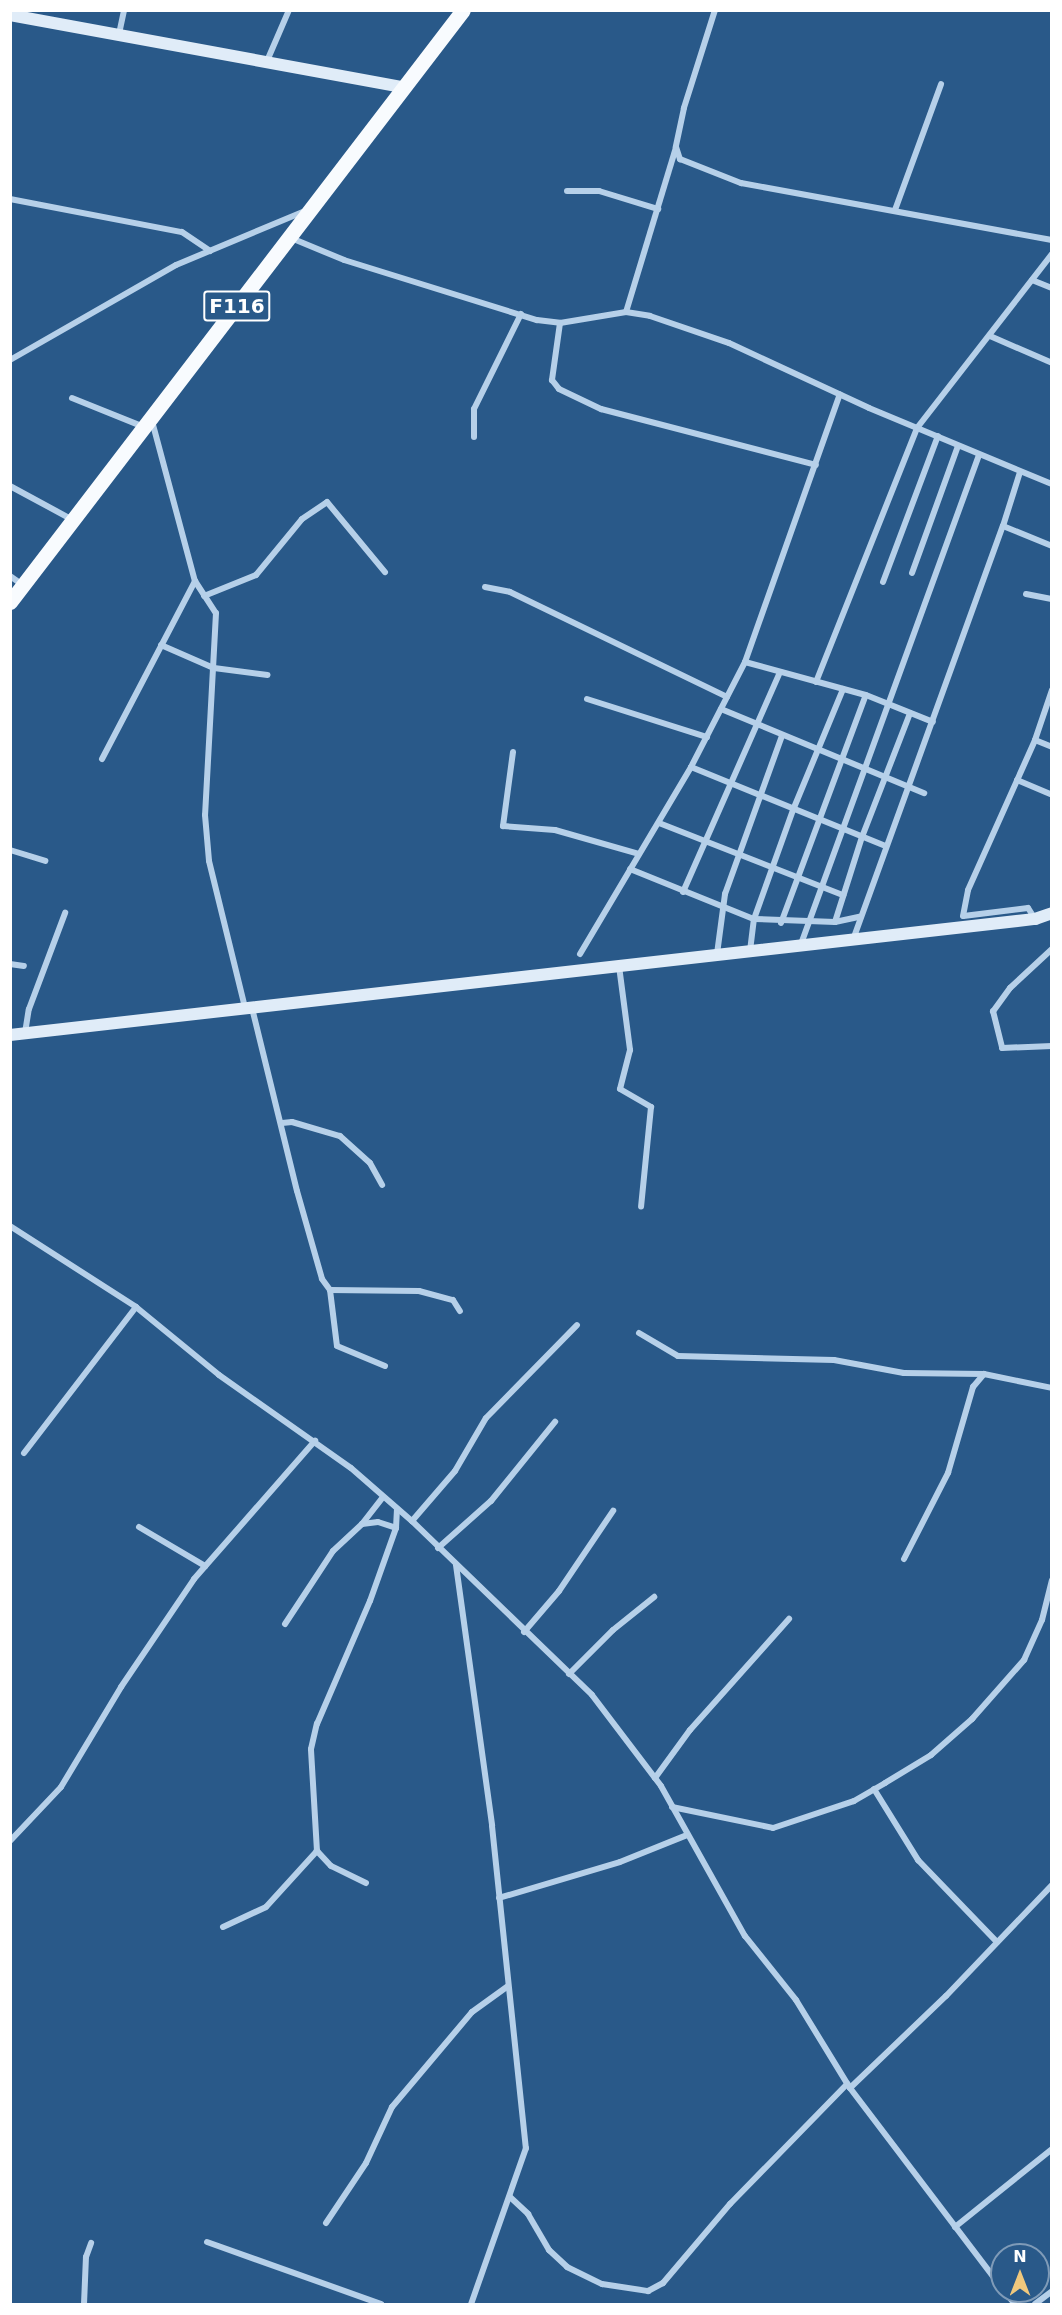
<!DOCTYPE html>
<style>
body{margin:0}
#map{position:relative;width:1062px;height:2315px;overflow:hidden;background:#295989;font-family:"DejaVu Sans",sans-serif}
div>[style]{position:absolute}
.street>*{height:6px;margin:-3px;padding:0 3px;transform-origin:3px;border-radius:3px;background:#b6d0e9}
.secondary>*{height:12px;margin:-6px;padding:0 6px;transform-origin:6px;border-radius:6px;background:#e0ecf8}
.primary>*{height:15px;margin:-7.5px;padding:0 7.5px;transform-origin:7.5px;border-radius:7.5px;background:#f8fbfe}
span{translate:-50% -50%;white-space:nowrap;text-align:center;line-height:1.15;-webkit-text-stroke:4.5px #295989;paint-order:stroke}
.shield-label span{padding:2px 4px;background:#295989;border:2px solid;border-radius:4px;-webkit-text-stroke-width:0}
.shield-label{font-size:20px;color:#fff;font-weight:700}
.frame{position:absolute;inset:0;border:12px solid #fff;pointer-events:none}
.north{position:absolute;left:990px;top:2243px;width:60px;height:60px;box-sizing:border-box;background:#295989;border:2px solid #7f9bb8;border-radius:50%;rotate:0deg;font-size:16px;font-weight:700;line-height:24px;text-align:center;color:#fff}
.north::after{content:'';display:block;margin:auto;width:21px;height:27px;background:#f0c87d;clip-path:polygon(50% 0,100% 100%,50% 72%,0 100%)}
</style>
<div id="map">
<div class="street">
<div style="left:715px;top:10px;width:103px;rotate:107.6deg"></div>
<div style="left:684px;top:108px;width:40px;rotate:102deg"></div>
<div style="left:676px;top:147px;width:13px;rotate:72deg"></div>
<div style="left:680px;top:159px;width:66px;rotate:21.5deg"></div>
<div style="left:741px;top:183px;width:316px;rotate:10.4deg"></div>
<div style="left:119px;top:34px;width:25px;rotate:-78deg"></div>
<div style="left:267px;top:61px;width:56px;rotate:-66.7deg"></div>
<div style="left:567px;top:191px;width:32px"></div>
<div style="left:599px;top:191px;width:62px;rotate:17deg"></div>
<div style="left:10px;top:199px;width:175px;rotate:10.9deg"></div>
<div style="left:182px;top:232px;width:34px;rotate:34deg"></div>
<div style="left:895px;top:210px;width:134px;rotate:-69.9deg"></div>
<div style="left:291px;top:238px;width:57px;rotate:22.5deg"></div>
<div style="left:344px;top:260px;width:202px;rotate:17.3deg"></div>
<div style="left:537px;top:320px;width:23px;rotate:7deg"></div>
<div style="left:560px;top:323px;width:67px;rotate:-9.5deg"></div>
<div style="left:626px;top:312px;width:24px;rotate:9deg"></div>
<div style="left:650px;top:316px;width:83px;rotate:18.9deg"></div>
<div style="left:729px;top:343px;width:154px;rotate:24.9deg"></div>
<div style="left:869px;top:408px;width:198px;rotate:22.6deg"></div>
<div style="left:1032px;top:280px;width:22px;rotate:22deg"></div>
<div style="left:626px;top:312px;width:172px;rotate:-73.1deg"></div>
<div style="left:560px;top:323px;width:58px;rotate:98deg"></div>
<div style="left:552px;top:380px;width:11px;rotate:52deg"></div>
<div style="left:559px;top:389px;width:47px;rotate:25.5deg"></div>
<div style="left:601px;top:409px;width:222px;rotate:14.6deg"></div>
<div style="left:990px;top:336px;width:68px;rotate:23.5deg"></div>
<div style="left:10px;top:360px;width:191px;rotate:-29.8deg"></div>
<div style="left:176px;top:265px;width:138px;rotate:-22.7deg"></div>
<div style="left:72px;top:398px;width:78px;rotate:21.9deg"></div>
<div style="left:152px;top:421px;width:166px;rotate:75deg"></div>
<div style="left:195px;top:581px;width:38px;rotate:57deg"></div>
<div style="left:216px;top:613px;width:202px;rotate:93.1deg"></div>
<div style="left:205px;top:815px;width:46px;rotate:85deg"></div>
<div style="left:209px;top:861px;width:151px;rotate:76.2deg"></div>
<div style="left:474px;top:437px;width:28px;rotate:-90deg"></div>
<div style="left:474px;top:409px;width:106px;rotate:-63.7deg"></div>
<div style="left:10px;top:486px;width:69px;rotate:28.4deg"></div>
<div style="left:1003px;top:526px;width:53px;rotate:22.2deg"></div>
<div style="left:912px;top:573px;width:135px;rotate:-70.1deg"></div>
<div style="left:10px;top:576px;width:16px;rotate:35deg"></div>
<div style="left:883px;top:582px;width:156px;rotate:-69.4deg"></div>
<div style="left:485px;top:587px;width:25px;rotate:11deg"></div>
<div style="left:510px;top:592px;width:241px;rotate:25.8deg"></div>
<div style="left:1026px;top:594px;width:26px;rotate:11deg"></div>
<div style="left:204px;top:596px;width:56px;rotate:-22deg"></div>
<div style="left:256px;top:575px;width:72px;rotate:-50.6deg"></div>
<div style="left:302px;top:519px;width:30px;rotate:-34deg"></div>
<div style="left:327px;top:502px;width:91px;rotate:50.4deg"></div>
<div style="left:161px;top:645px;width:58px;rotate:23.5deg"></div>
<div style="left:214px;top:668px;width:54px;rotate:7.4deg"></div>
<div style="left:745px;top:662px;width:125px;rotate:15.3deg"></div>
<div style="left:866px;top:695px;width:72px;rotate:21.9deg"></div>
<div style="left:816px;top:682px;width:273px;rotate:-68.3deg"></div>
<div style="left:917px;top:428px;width:220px;rotate:-52.2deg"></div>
<div style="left:587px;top:699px;width:126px;rotate:17.6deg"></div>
<div style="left:721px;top:709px;width:220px;rotate:22.5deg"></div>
<div style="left:1035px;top:740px;width:18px;rotate:22deg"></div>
<div style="left:513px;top:752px;width:75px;rotate:97.7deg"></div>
<div style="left:503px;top:826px;width:52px;rotate:4.4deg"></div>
<div style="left:555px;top:830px;width:87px;rotate:15.9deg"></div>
<div style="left:102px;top:759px;width:201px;rotate:-62.4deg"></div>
<div style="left:691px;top:767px;width:210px;rotate:22.1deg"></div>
<div style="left:1017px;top:780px;width:38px;rotate:23deg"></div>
<div style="left:659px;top:823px;width:198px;rotate:21.4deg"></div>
<div style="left:10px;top:850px;width:37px;rotate:17deg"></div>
<div style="left:630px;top:869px;width:134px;rotate:22deg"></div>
<div style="left:754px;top:919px;width:81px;rotate:2.1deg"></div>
<div style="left:835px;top:922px;width:25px;rotate:-12deg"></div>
<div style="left:683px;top:892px;width:240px;rotate:-66.2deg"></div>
<div style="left:1035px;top:919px;width:13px;rotate:-122deg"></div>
<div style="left:1028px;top:908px;width:65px;rotate:173deg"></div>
<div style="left:963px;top:916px;width:26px;rotate:-79deg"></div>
<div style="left:968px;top:890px;width:164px;rotate:-65.9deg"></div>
<div style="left:1035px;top:740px;width:53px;rotate:-71.2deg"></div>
<div style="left:835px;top:922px;width:89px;rotate:-72.4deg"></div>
<div style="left:862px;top:837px;width:133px;rotate:-68.8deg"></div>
<div style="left:781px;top:923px;width:243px;rotate:-69.6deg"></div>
<div style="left:854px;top:937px;width:437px;rotate:-70.1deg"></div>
<div style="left:1003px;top:526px;width:57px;rotate:-72.5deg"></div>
<div style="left:801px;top:944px;width:520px;rotate:-70deg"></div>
<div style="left:1052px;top:949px;width:57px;rotate:137.1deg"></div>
<div style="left:1010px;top:988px;width:29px;rotate:126deg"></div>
<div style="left:993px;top:1011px;width:38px;rotate:76deg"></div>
<div style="left:1002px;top:1048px;width:50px;rotate:-2.3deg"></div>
<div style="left:750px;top:951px;width:32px;rotate:-83deg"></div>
<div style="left:754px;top:919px;width:116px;rotate:-70.3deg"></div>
<div style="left:793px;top:810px;width:131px;rotate:-67.5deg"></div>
<div style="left:580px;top:954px;width:217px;rotate:-59.3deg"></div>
<div style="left:691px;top:767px;width:118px;rotate:-62.8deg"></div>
<div style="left:745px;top:662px;width:284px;rotate:-70.5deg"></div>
<div style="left:717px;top:954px;width:61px;rotate:-82.4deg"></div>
<div style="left:725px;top:894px;width:168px;rotate:-70.2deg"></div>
<div style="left:10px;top:964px;width:14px;rotate:8deg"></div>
<div style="left:619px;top:966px;width:85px;rotate:82.5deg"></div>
<div style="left:630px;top:1050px;width:40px;rotate:104.4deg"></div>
<div style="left:620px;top:1089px;width:36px;rotate:30deg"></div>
<div style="left:651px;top:1107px;width:100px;rotate:95.7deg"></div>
<div style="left:252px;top:1008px;width:188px;rotate:76.2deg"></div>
<div style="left:297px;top:1191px;width:91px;rotate:74.1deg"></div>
<div style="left:322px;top:1279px;width:14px;rotate:54deg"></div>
<div style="left:330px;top:1290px;width:56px;rotate:82.9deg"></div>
<div style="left:337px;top:1346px;width:52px;rotate:22.6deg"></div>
<div style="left:25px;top:1033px;width:24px;rotate:-81deg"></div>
<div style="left:29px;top:1009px;width:103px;rotate:-69.4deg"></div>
<div style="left:282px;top:1123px;width:10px;rotate:-6deg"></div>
<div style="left:292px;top:1122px;width:50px;rotate:16.3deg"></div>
<div style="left:340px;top:1136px;width:40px;rotate:42deg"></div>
<div style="left:370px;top:1163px;width:25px;rotate:61deg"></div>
<div style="left:10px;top:1226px;width:150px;rotate:32.7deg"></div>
<div style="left:136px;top:1307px;width:107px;rotate:39.3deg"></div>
<div style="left:219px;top:1375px;width:161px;rotate:35.2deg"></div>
<div style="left:351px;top:1468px;width:81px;rotate:41deg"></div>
<div style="left:412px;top:1521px;width:250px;rotate:44deg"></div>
<div style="left:592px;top:1695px;width:114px;rotate:52.8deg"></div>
<div style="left:661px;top:1786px;width:172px;rotate:60.8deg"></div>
<div style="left:745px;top:1936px;width:82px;rotate:51.4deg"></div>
<div style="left:796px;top:2000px;width:103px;rotate:58.5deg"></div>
<div style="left:850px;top:2088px;width:251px;rotate:52.8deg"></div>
<div style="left:330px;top:1290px;width:89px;rotate:0.6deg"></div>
<div style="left:419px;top:1291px;width:35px;rotate:15deg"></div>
<div style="left:453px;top:1300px;width:13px;rotate:58deg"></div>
<div style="left:639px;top:1333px;width:45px;rotate:30.5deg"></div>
<div style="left:678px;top:1356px;width:156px;rotate:1.5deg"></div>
<div style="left:834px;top:1360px;width:71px;rotate:10.5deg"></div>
<div style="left:904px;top:1373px;width:80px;rotate:0.7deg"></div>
<div style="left:24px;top:1453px;width:184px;rotate:-52.5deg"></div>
<div style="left:412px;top:1521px;width:66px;rotate:-49.3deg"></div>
<div style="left:455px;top:1471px;width:61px;rotate:-59.7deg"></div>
<div style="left:486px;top:1418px;width:130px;rotate:-45.6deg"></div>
<div style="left:362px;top:1524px;width:16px;rotate:-7deg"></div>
<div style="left:378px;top:1522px;width:19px;rotate:18deg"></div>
<div style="left:139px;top:1527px;width:77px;rotate:30.6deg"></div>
<div style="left:438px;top:1548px;width:71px;rotate:-41.6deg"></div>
<div style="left:491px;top:1501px;width:102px;rotate:-51deg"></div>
<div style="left:904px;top:1559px;width:97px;rotate:-62.9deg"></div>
<div style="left:948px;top:1473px;width:90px;rotate:-73.8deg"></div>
<div style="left:973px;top:1387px;width:17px;rotate:-50deg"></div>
<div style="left:984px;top:1374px;width:69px;rotate:11.6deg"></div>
<div style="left:456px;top:1565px;width:263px;rotate:82.1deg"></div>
<div style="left:492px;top:1826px;width:324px;rotate:84deg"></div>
<div style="left:526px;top:2148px;width:165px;rotate:109.4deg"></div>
<div style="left:285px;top:1624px;width:87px;rotate:-56.7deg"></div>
<div style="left:333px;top:1551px;width:40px;rotate:-43deg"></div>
<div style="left:362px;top:1524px;width:34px;rotate:-52deg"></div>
<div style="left:524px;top:1632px;width:54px;rotate:-49.5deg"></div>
<div style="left:559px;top:1591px;width:97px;rotate:-56deg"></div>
<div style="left:569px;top:1674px;width:62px;rotate:-45deg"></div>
<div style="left:613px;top:1630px;width:53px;rotate:-38.8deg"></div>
<div style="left:655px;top:1778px;width:59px;rotate:-53.9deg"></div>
<div style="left:690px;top:1730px;width:149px;rotate:-48.3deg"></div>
<div style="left:874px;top:1789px;width:84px;rotate:58.2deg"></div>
<div style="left:918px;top:1860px;width:114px;rotate:46.1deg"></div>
<div style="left:672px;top:1807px;width:103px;rotate:11.7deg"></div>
<div style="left:773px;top:1828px;width:85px;rotate:-18.4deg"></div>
<div style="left:854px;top:1801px;width:36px;rotate:-30deg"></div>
<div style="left:885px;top:1783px;width:54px;rotate:-31.3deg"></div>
<div style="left:931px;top:1755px;width:55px;rotate:-41.3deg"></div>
<div style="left:972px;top:1719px;width:79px;rotate:-48.6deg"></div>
<div style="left:1024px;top:1660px;width:44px;rotate:-65.8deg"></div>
<div style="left:1042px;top:1620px;width:41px;rotate:-76deg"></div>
<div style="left:10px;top:1841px;width:74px;rotate:-46.6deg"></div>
<div style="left:61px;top:1787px;width:117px;rotate:-59deg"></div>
<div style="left:121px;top:1687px;width:130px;rotate:-55.9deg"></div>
<div style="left:194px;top:1579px;width:184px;rotate:-48.8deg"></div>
<div style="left:366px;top:1883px;width:39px;rotate:-154deg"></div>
<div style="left:331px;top:1866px;width:21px;rotate:-133deg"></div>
<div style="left:317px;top:1851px;width:102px;rotate:-93.4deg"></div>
<div style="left:311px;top:1749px;width:26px;rotate:-77deg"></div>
<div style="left:317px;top:1724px;width:134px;rotate:-66.7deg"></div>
<div style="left:370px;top:1601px;width:77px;rotate:-70.4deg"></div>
<div style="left:396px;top:1528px;width:19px;rotate:-87deg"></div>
<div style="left:499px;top:1898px;width:126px;rotate:-16.6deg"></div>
<div style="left:620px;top:1862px;width:72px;rotate:-21.9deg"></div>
<div style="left:223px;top:1927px;width:47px;rotate:-24.9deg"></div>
<div style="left:266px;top:1907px;width:76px;rotate:-47.7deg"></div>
<div style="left:850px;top:2088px;width:133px;rotate:-43.8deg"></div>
<div style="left:946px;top:1996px;width:153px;rotate:-46.3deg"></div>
<div style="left:510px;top:2197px;width:25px;rotate:43deg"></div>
<div style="left:528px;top:2214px;width:42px;rotate:59.7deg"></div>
<div style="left:549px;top:2250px;width:25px;rotate:43deg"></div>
<div style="left:567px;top:2267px;width:39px;rotate:26deg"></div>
<div style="left:602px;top:2284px;width:47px;rotate:8.7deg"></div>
<div style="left:648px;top:2291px;width:17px;rotate:-28deg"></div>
<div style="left:663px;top:2283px;width:104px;rotate:-49.7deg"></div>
<div style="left:730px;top:2204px;width:168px;rotate:-45.7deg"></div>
<div style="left:326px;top:2223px;width:72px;rotate:-56.3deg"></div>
<div style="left:366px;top:2163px;width:62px;rotate:-65.1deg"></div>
<div style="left:392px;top:2107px;width:124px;rotate:-49.9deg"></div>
<div style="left:472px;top:2012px;width:44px;rotate:-35.8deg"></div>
<div style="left:955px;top:2227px;width:124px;rotate:-38.8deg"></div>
<div style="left:207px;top:2242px;width:185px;rotate:19.6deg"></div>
<div style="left:1004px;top:2291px;width:17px;rotate:50deg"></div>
<div style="left:84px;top:2304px;width:47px;rotate:-87.6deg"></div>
<div style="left:86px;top:2257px;width:15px;rotate:-70deg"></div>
<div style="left:1035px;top:2304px;width:21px;rotate:-37deg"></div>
</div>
<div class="secondary">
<div style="left:10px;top:15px;width:399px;rotate:10.4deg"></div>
<div style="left:10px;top:1035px;width:1032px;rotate:-6.46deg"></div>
<div style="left:1035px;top:919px;width:18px;rotate:-19deg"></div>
</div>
<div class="primary">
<div style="left:10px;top:602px;width:745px;rotate:-52.58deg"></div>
</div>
<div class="shield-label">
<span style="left:237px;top:306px">F116</span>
</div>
<div class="frame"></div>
<div class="north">N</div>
</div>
